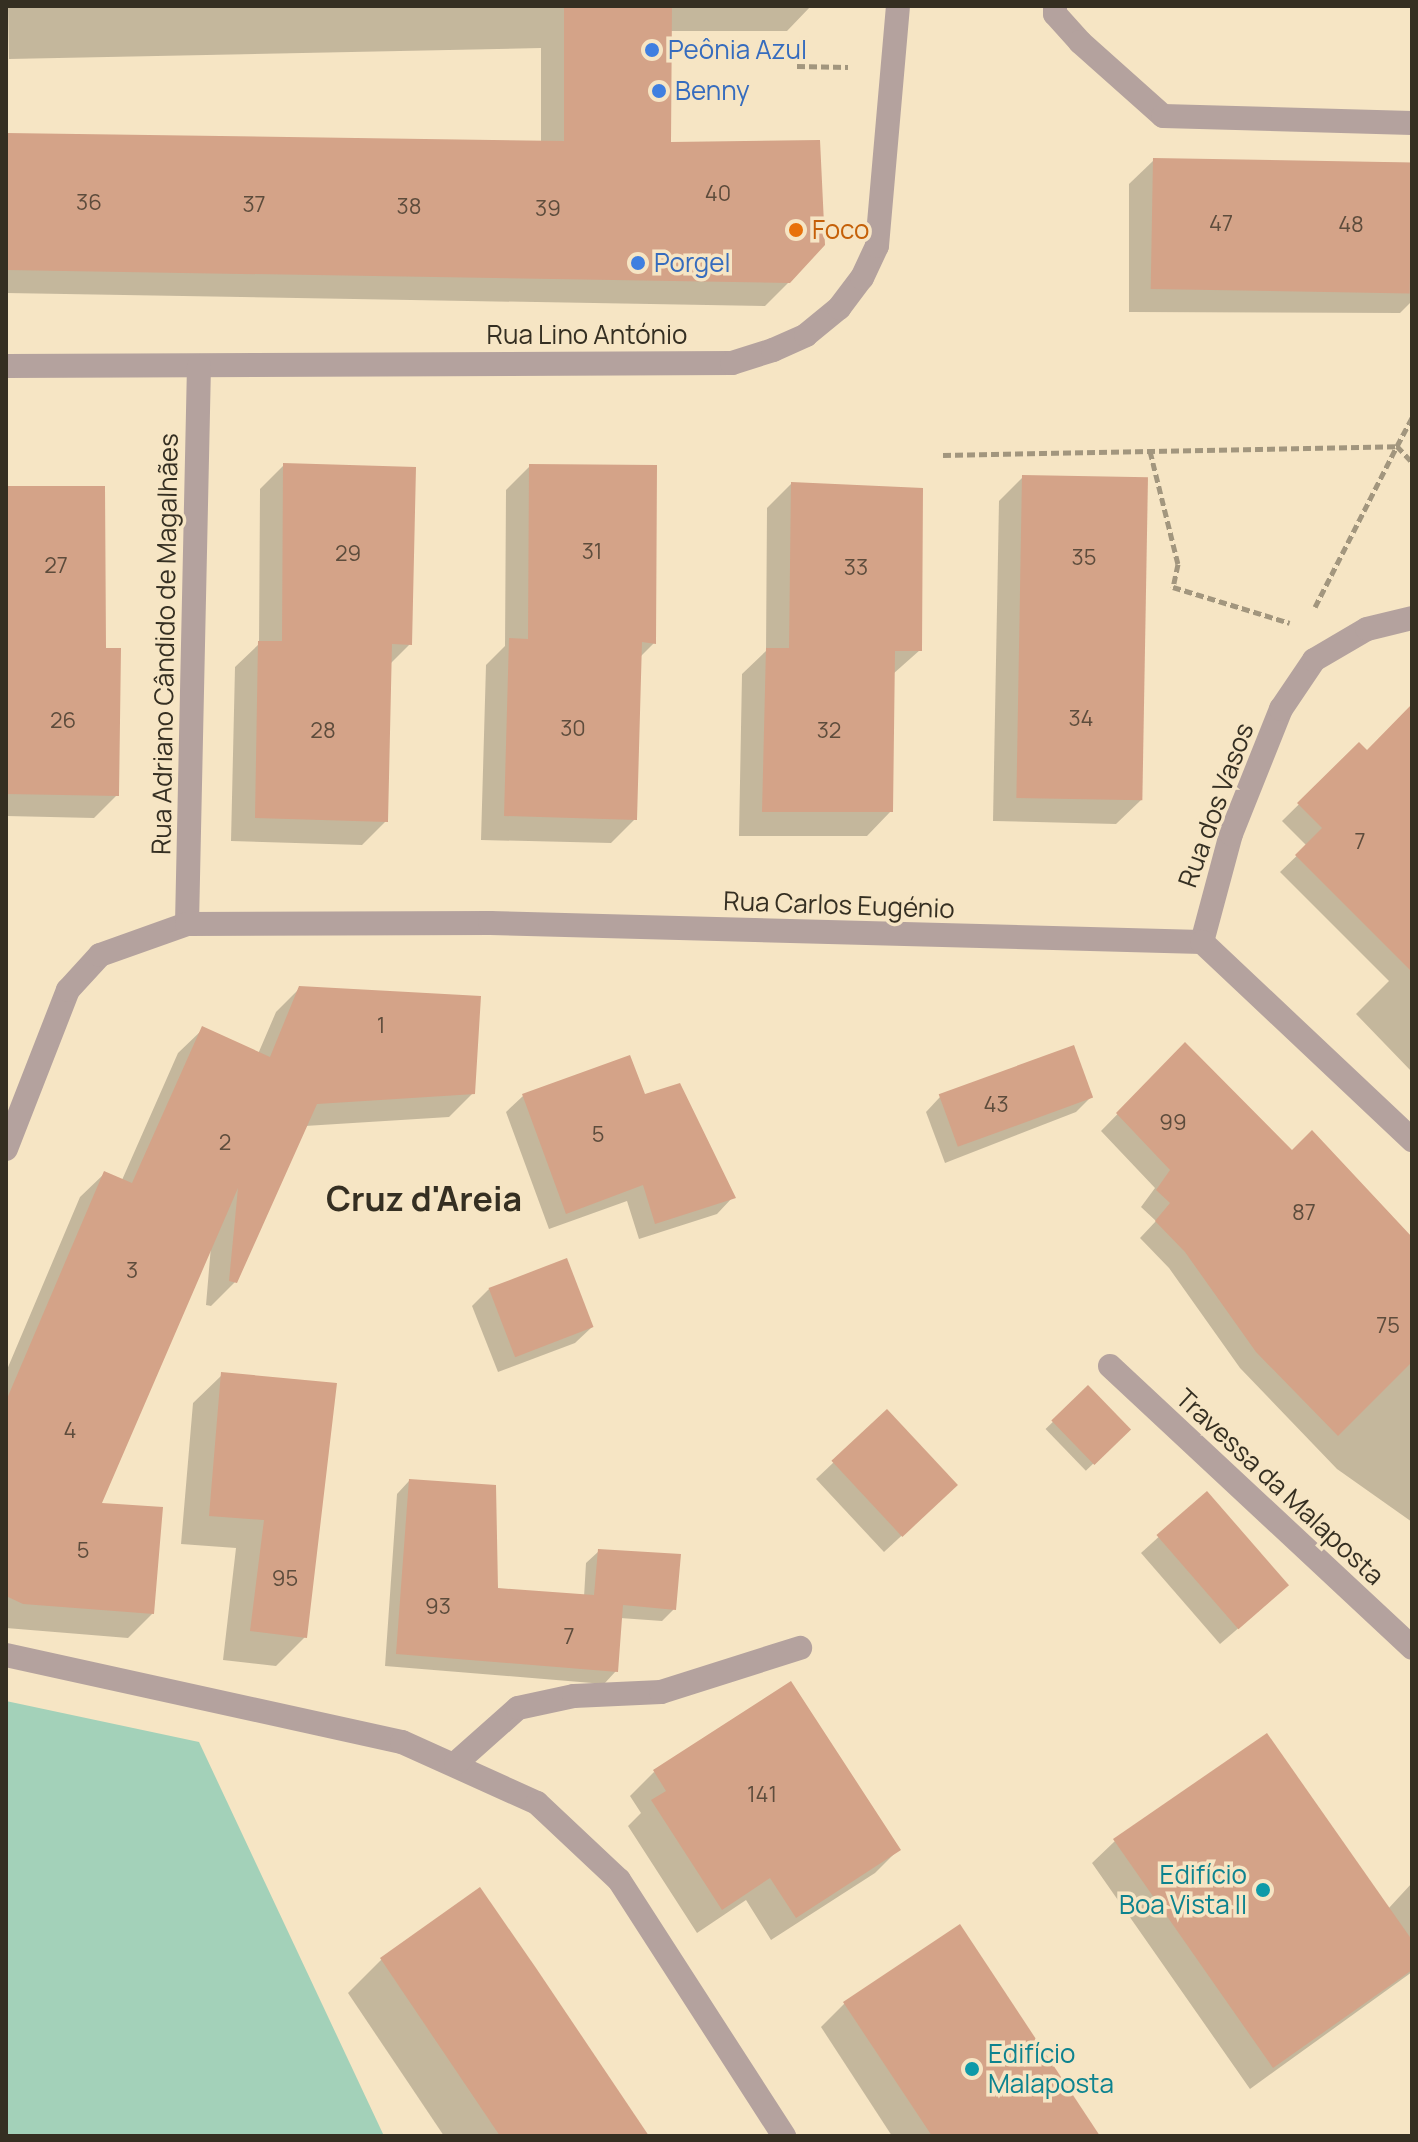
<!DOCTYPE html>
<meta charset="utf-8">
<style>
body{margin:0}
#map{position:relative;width:1418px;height:2142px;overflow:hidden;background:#f6e5c4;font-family:Manrope,sans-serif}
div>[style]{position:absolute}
.green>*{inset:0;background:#a3d1b9}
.shadow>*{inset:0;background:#0003;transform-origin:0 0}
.building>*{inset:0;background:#d4a388;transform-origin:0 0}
.path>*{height:5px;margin-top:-2.5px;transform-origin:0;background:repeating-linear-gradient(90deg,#a2967e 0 8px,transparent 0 12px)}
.minor>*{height:24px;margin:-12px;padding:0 12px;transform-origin:12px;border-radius:12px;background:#b4a29e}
.dots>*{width:22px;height:22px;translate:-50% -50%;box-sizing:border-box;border:4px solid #f6e5c4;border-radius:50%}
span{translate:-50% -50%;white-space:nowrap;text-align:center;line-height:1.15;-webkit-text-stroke:7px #f6e5c4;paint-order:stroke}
.number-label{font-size:22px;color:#5d4c3c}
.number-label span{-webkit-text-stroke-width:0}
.shop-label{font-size:26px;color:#366cbe}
.left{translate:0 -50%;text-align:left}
.food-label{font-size:26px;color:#c56008}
.street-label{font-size:26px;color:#352f22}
.culture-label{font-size:26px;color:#0d838f}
.right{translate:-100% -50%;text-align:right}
.district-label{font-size:34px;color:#352f22;font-weight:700}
.frame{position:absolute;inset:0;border:8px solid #352f22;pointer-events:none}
</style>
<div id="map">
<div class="green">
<div style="clip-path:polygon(6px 1701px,199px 1742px,384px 2136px,6px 2136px)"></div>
</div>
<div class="shadow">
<div style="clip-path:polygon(8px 6px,811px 6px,787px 31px,669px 31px,669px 144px,789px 282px,765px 306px,6px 293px,6px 135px,541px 143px,541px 48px,9px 59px)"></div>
<div style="clip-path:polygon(1154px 160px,1412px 163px,1412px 301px,1400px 313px,1129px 312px,1129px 184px)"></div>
<div style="clip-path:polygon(284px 465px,410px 644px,389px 665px,386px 821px,362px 845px,231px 841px,235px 667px,259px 644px,260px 489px)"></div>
<div style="clip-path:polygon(530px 466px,654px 643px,640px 657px,635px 819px,611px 843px,481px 840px,486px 665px,505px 646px,506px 490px)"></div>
<div style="clip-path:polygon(1023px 477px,1141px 800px,1116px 824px,993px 821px,999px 501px)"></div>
<div style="clip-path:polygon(791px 484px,920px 650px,893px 674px,891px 811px,867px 836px,739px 836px,742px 674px,766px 651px,767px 508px)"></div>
<div style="clip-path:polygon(6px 489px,104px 650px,117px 795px,94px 818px,6px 816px)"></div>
<div style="clip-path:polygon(1412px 707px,1412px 1072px,1356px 1014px,1389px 981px,1280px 872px,1307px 846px,1282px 821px,1359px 745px,1367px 752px)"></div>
<div style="clip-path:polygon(300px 988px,473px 1093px,449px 1117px,305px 1126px,235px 1282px,211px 1306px,206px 1305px,211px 1246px,99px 1505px,153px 1613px,128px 1638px,6px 1628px,6px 1372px,80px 1197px,105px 1173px,122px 1180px,178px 1053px,203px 1029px,258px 1054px,276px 1012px)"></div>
<div style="clip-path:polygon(1185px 1045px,1292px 1153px,1412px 1237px,1412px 1522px,1337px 1469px,1240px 1368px,1169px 1268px,1140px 1238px,1156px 1221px,1141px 1207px,1155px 1188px,1101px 1131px)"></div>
<div style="clip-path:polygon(523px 1096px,643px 1097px,733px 1197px,717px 1214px,639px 1239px,627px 1201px,549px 1229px,506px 1112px)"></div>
<div style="clip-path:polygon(940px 1097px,1091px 1097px,1076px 1112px,945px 1163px,926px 1112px)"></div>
<div style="clip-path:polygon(489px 1289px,592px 1327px,575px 1343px,498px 1372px,472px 1306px)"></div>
<div style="clip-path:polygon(222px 1375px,305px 1637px,276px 1666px,223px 1660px,236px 1548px,181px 1544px,193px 1403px)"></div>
<div style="left:1088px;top:1388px;width:58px;height:59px;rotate:46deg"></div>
<div style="clip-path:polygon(887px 1412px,939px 1501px,884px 1552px,816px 1479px)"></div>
<div style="clip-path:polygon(409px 1481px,496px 1590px,584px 1597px,586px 1563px,599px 1551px,674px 1609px,662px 1621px,620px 1618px,616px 1671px,604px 1684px,385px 1666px,397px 1494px)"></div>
<div style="clip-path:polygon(1207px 1493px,1270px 1601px,1220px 1644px,1141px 1553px)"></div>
<div style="clip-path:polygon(654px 1772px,899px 1849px,875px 1873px,771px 1940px,746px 1900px,697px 1933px,628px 1826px,641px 1813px,630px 1796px)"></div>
<div style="clip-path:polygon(1115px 1841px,1388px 1909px,1412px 1883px,1412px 1972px,1250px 2089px,1092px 1863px)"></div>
<div style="clip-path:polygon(382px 1959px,648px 2136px,444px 2136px,348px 1993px)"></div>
<div style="clip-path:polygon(845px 2003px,1098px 2136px,892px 2136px,821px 2027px)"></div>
</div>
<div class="building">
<div style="clip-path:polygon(564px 6px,672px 6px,671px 142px,820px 140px,825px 245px,790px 283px,6px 270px,6px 133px,564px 141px)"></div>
<div style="left:1153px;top:158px;width:259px;height:131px;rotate:1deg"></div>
<div style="clip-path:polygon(283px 463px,416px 467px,412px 645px,392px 644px,388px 822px,255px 818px,258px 641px,282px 641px)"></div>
<div style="clip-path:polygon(529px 464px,657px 465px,656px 644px,642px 642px,637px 820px,504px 816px,509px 638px,528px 639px)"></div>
<div style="left:1022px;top:475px;width:126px;height:323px;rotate:1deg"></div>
<div style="clip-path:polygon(791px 482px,923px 488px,922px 651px,895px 651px,893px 812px,762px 812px,766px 648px,789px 648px)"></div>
<div style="clip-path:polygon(6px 486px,105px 486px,106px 648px,121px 648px,119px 796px,6px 794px)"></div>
<div style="clip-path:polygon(1412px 704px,1412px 972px,1295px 855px,1322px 828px,1297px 803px,1359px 742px,1367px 750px)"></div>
<div style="clip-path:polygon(299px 986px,481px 996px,475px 1094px,317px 1104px,237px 1283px,229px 1281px,238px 1188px,102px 1503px,163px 1507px,154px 1614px,23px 1604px,6px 1596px,6px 1401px,104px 1171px,132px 1183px,202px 1026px,270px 1057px)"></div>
<div style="clip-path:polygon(1185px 1042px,1292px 1150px,1312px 1130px,1412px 1237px,1412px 1362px,1338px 1436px,1256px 1352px,1185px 1252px,1155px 1221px,1170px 1203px,1156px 1190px,1170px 1170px,1116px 1113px)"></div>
<div style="left:1074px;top:1045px;width:56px;height:144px;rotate:70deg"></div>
<div style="clip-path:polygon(630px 1055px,645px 1094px,680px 1083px,736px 1198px,655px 1224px,643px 1185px,566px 1214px,522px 1094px)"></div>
<div style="left:567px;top:1258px;width:74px;height:84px;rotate:69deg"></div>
<div style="clip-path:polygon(221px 1372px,337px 1383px,307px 1638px,250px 1631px,264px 1520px,209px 1516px)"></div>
<div style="left:1088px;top:1385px;width:62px;height:51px;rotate:46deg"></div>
<div style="left:887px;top:1409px;width:104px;height:76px;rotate:47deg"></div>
<div style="clip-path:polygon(409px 1479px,496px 1485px,498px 1588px,594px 1595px,598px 1549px,681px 1554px,676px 1610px,623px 1605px,618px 1672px,396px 1654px)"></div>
<div style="left:1207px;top:1491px;width:125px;height:67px;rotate:49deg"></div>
<div style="clip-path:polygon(791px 1681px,901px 1850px,796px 1918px,770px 1878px,722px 1910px,651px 1800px,666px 1791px,653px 1770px)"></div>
<div style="clip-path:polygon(1267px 1733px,1412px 1940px,1412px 1970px,1273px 2068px,1113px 1839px)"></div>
<div style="clip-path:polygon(480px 1887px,536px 1968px,649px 2136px,500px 2136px,380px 1958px)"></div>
<div style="clip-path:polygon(960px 1924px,1100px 2136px,932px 2136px,843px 2002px)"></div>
</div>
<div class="path">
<div style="left:797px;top:66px;width:51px;rotate:1.1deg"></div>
<div style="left:1150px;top:451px;width:116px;rotate:76.1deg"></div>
<div style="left:1178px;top:564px;width:24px;rotate:102deg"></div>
<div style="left:1173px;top:587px;width:122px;rotate:17.1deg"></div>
<div style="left:943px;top:455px;width:454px;rotate:-1.1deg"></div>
<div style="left:1397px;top:446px;width:32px;rotate:-62deg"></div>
<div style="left:1315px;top:607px;width:181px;rotate:-63deg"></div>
<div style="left:1397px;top:446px;width:22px;rotate:47deg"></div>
</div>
<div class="minor">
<div style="left:1055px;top:6px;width:8px;rotate:90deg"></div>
<div style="left:1055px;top:14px;width:38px;rotate:48deg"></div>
<div style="left:1080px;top:42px;width:111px;rotate:41.7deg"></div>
<div style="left:1163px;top:116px;width:249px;rotate:1.6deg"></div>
<div style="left:6px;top:366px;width:726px;rotate:-0.24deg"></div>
<div style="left:732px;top:363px;width:43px;rotate:-17.6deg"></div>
<div style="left:773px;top:350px;width:36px;rotate:-24deg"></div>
<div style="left:806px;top:335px;width:43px;rotate:-39.3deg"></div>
<div style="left:839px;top:308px;width:38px;rotate:-53deg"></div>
<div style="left:862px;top:278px;width:35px;rotate:-65deg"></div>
<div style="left:877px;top:246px;width:241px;rotate:-85deg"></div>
<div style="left:187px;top:924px;width:558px;rotate:-88.77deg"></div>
<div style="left:1202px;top:942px;width:112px;rotate:-75deg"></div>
<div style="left:1231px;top:834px;width:135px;rotate:-68.2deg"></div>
<div style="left:1281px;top:709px;width:59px;rotate:-56deg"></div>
<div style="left:1314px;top:660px;width:61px;rotate:-30.3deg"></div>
<div style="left:1367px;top:629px;width:46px;rotate:-13.7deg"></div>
<div style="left:6px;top:1149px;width:171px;rotate:-68.7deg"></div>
<div style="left:68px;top:990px;width:47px;rotate:-47.6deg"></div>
<div style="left:100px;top:955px;width:92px;rotate:-19.6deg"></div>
<div style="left:187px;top:924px;width:303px;rotate:-0.2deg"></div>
<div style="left:490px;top:923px;width:712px;rotate:1.53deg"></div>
<div style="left:1202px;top:942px;width:289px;rotate:43.3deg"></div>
<div style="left:1110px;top:1366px;width:413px;rotate:43deg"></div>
<div style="left:6px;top:1655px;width:405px;rotate:12.4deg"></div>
<div style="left:402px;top:1742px;width:148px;rotate:24.3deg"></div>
<div style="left:537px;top:1803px;width:112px;rotate:43.2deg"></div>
<div style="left:619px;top:1880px;width:305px;rotate:57.2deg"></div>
<div style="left:456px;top:1763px;width:83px;rotate:-41.6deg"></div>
<div style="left:518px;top:1708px;width:57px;rotate:-12.1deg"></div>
<div style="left:574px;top:1696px;width:87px;rotate:-2.6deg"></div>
<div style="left:661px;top:1692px;width:146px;rotate:-17.6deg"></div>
</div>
<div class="dots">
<div style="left:652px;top:50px;background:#3f7fe0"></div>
<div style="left:659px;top:91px;background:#3f7fe0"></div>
<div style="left:796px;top:230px;background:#e8710a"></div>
<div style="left:638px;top:263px;background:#3f7fe0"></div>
<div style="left:1263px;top:1890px;background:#0f9aa8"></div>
<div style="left:972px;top:2069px;background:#0f9aa8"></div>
</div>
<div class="number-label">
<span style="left:718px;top:194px">40</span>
<span style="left:89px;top:203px">36</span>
<span style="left:254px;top:205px">37</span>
<span style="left:409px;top:207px">38</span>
<span style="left:548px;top:209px">39</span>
<span style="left:1221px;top:224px">47</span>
<span style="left:1351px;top:225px">48</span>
<span style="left:592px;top:552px">31</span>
<span style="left:348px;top:554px">29</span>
<span style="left:1084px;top:558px">35</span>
<span style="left:56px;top:566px">27</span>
<span style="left:856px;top:568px">33</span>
<span style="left:1081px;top:719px">34</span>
<span style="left:63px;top:721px">26</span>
<span style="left:573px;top:729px">30</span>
<span style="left:323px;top:731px">28</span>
<span style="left:829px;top:731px">32</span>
<span style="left:1360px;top:842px">7</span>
<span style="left:381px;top:1026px">1</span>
<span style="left:996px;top:1105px">43</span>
<span style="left:1173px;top:1123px">99</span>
<span style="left:598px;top:1135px">5</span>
<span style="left:225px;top:1143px">2</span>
<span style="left:1304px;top:1213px">87</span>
<span style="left:132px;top:1271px">3</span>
<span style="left:1388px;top:1326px">75</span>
<span style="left:70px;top:1431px">4</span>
<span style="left:83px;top:1551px">5</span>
<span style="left:285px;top:1579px">95</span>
<span style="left:438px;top:1607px">93</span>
<span style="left:569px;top:1637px">7</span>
<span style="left:762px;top:1795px">141</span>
</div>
<div class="shop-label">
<span class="left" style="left:668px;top:50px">Peônia Azul</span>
<span class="left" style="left:675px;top:91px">Benny</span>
<span class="left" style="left:654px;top:263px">Porgel</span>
</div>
<div class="food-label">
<span class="left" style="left:812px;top:230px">Foco</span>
</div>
<div class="street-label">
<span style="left:587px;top:335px">Rua Lino António</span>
<span style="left:165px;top:644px;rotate:-89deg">Rua Adriano Cândido de Magalhães</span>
<span style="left:1216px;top:805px;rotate:-70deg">Rua dos Vasos</span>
<span style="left:839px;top:905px;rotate:2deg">Rua Carlos Eugénio</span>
<span style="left:1280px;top:1487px;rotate:43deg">Travessa da Malaposta</span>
</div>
<div class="culture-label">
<span class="right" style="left:1247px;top:1890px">Edifício<br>Boa Vista II</span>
<span class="left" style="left:988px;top:2069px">Edifício<br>Malaposta</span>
</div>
<div class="district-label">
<span style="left:424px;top:1199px">Cruz d'Areia</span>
</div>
<div class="frame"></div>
</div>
